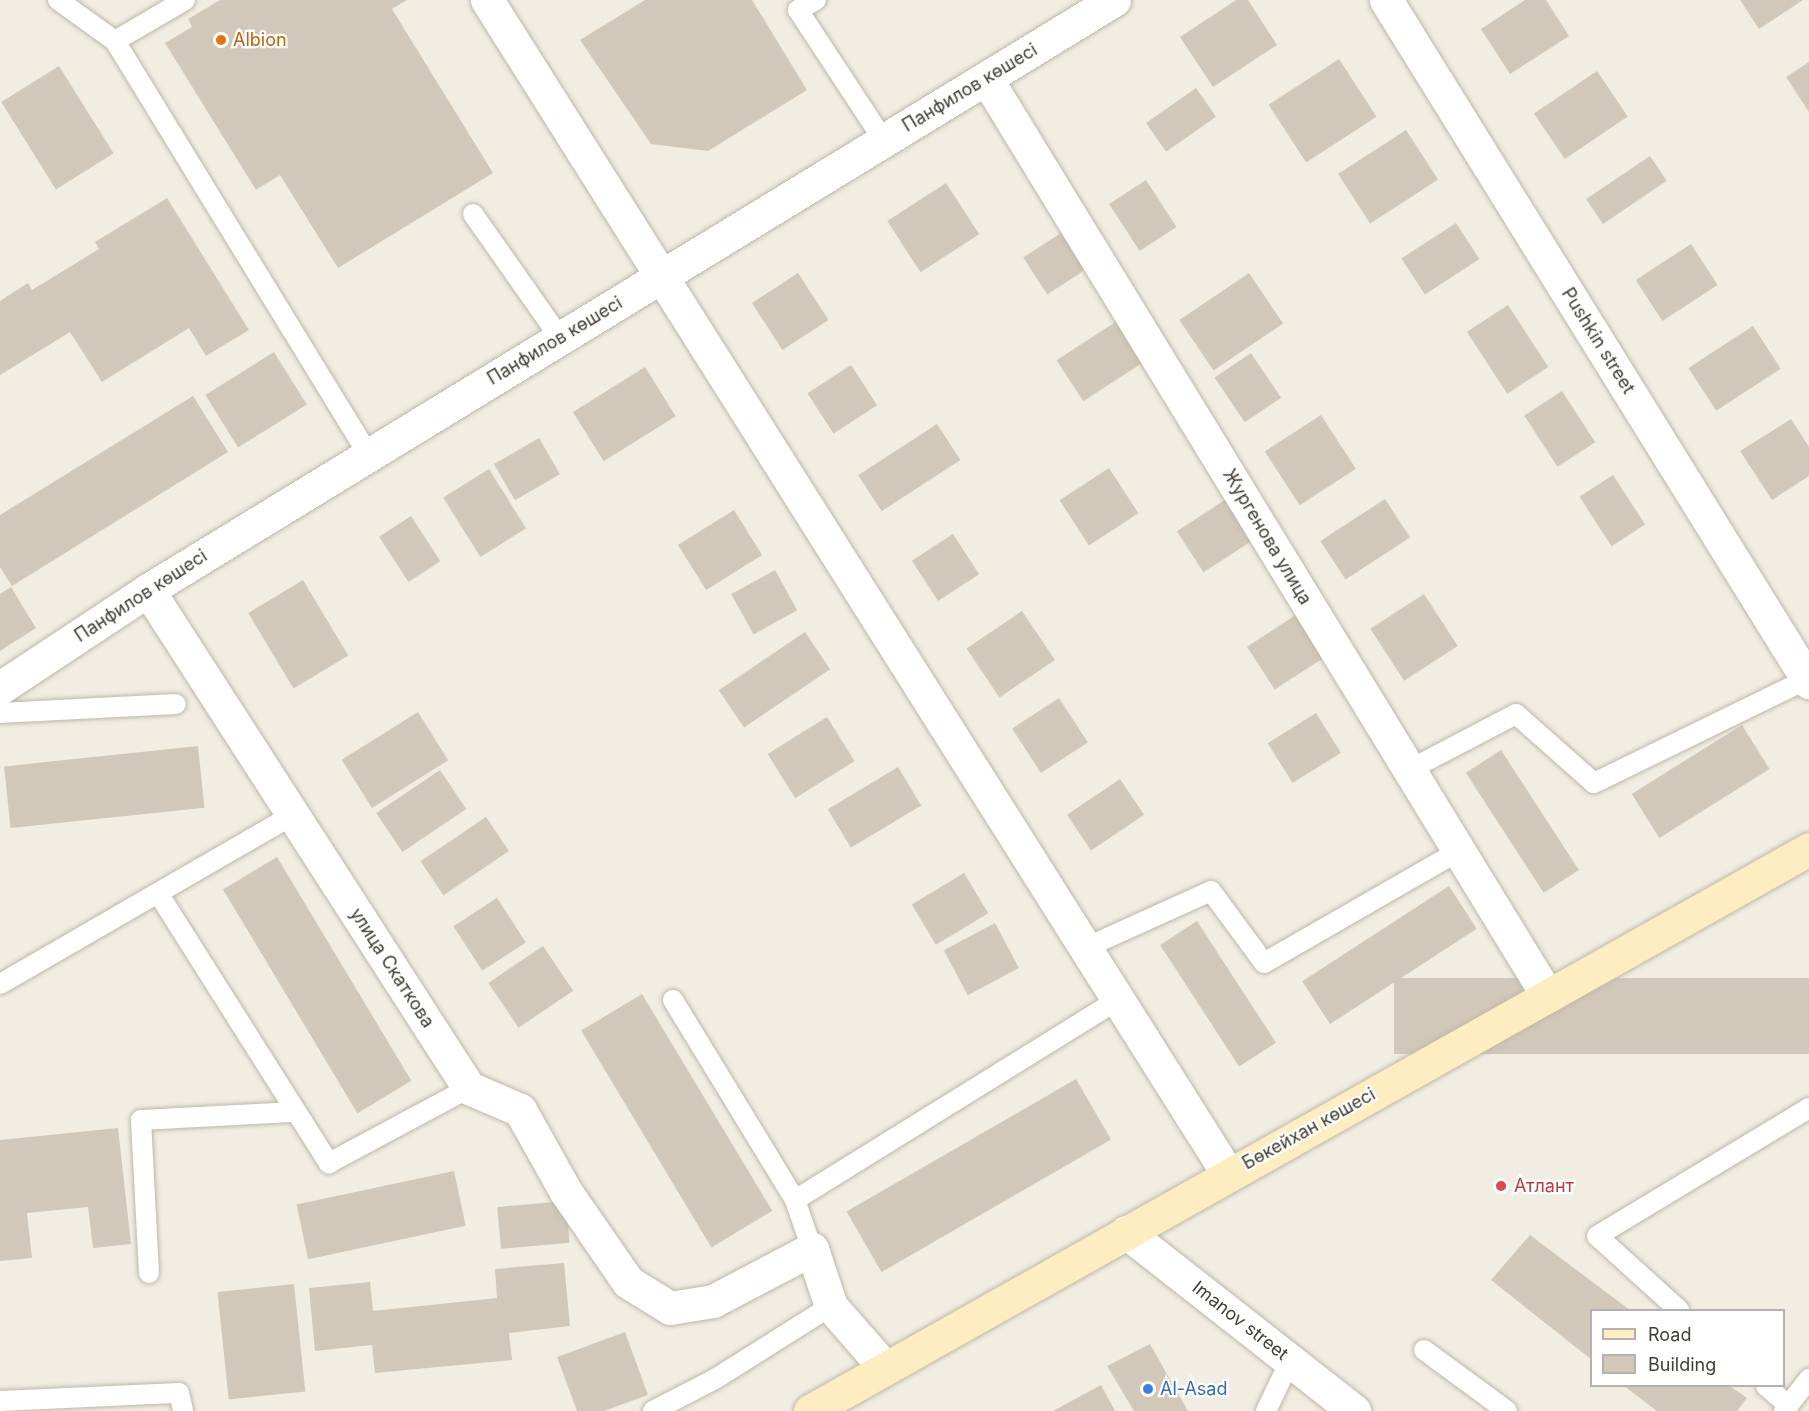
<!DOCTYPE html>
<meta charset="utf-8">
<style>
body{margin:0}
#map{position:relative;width:1809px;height:1411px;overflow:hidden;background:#f1ede3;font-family:Inter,sans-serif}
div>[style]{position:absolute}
.building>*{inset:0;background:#d2c8b9;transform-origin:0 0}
.roads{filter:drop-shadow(0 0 2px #bfb7a9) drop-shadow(0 0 2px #bfb7a9)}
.lane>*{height:20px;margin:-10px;padding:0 10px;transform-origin:10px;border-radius:10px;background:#fff}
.street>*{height:33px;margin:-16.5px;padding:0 16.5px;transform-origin:16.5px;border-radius:16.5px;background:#fff}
.secondary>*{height:33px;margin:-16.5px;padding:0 16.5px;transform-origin:16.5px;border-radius:16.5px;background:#fdedc1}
.dots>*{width:16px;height:16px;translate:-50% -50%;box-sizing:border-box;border:3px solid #fff;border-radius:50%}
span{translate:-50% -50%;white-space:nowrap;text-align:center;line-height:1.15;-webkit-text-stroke:4.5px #fff;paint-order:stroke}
.food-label{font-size:18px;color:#c56008}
.left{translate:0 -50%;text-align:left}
.street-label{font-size:18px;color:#433d34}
.health-label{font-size:18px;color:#be3a42}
.shop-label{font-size:18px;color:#366cbe}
.legend{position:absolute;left:1590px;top:1309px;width:195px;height:78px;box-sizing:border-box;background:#fff;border:2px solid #b4b1ae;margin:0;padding:8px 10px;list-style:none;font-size:18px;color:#433d34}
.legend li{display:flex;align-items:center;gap:12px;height:30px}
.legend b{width:30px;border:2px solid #b4b1ae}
</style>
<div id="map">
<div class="building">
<div style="clip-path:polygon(220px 0,407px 0,392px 9px,493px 173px,338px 268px,280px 175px,256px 190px,165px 43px,192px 27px,188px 19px)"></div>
<div style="clip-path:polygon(645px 0,752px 0,807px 90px,708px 151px,651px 144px,580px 40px)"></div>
<div style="clip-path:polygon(1236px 0,1248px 0,1277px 45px,1213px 87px,1180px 37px)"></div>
<div style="clip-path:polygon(1525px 0,1546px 0,1569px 36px,1510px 74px,1481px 29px)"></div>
<div style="clip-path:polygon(1740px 0,1803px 0,1759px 29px)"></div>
<div style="left:1339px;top:59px;width:69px;height:84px;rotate:57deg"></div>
<div style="clip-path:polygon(1809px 62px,1809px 112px,1786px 77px)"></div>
<div style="left:59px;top:66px;width:103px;height:68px;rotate:58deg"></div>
<div style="left:1597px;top:71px;width:55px;height:76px;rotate:56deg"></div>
<div style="left:1196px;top:88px;width:35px;height:61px;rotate:55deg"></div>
<div style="left:1406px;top:130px;width:59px;height:81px;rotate:57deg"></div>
<div style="left:1650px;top:156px;width:30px;height:77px;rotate:56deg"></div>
<div style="left:1146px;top:180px;width:56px;height:44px;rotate:57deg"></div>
<div style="left:946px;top:183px;width:61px;height:70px;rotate:57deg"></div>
<div style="clip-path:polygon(167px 198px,249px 330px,206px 356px,189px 328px,102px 382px,70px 332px,0 375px,0 301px,28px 283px,32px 290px,99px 249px,95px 242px)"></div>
<div style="left:1456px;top:223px;width:43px;height:65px;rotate:57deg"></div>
<div style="left:1061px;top:233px;width:44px;height:45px;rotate:57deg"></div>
<div style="left:1691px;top:244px;width:49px;height:66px;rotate:57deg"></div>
<div style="left:798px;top:273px;width:56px;height:55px;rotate:57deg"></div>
<div style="left:1249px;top:273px;width:61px;height:84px;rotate:56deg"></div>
<div style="left:1508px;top:305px;width:74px;height:49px;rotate:57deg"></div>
<div style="left:1117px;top:321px;width:49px;height:72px;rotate:57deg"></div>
<div style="left:1753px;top:326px;width:51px;height:77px;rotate:57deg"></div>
<div style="left:274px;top:352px;width:62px;height:81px;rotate:58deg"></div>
<div style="left:1251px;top:353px;width:54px;height:44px;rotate:56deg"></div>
<div style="left:851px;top:365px;width:48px;height:52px;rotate:57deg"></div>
<div style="left:645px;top:367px;width:58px;height:85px;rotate:58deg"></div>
<div style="left:1562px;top:391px;width:61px;height:45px;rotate:57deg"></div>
<div style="clip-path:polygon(193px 396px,228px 452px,12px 586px,0 567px,0 515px)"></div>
<div style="left:1321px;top:415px;width:64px;height:67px;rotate:57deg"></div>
<div style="clip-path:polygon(1791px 419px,1809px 447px,1809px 476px,1772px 500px,1740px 451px)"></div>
<div style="left:937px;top:424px;width:43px;height:94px;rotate:57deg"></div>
<div style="left:539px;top:438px;width:42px;height:52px;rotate:60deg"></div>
<div style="left:1109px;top:468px;width:54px;height:59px;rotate:57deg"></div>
<div style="left:489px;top:469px;width:70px;height:54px;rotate:58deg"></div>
<div style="left:1613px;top:475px;width:59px;height:40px;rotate:57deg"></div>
<div style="left:1228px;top:498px;width:49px;height:61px;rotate:57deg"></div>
<div style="left:1385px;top:499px;width:46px;height:77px;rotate:57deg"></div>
<div style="left:734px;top:510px;width:53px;height:66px;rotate:58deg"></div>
<div style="left:411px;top:516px;width:54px;height:38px;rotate:57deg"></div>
<div style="left:953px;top:534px;width:48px;height:49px;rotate:57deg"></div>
<div style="left:775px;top:570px;width:46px;height:50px;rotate:61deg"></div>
<div style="left:303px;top:580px;width:88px;height:64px;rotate:59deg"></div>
<div style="clip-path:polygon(11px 587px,36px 628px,0 651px,0 594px)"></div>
<div style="left:1424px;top:594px;width:62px;height:64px;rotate:57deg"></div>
<div style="left:1022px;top:611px;width:59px;height:67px;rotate:56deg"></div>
<div style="left:1299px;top:613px;width:51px;height:62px;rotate:57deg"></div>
<div style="left:805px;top:632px;width:45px;height:104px;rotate:56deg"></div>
<div style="left:1059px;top:698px;width:53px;height:56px;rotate:57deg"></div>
<div style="left:418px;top:712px;width:57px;height:90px;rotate:58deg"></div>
<div style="left:1316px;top:713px;width:47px;height:57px;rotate:58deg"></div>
<div style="left:827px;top:717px;width:52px;height:70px;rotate:58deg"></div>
<div style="left:1742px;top:725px;width:52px;height:130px;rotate:58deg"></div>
<div style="left:198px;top:746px;width:62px;height:195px;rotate:84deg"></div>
<div style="left:1501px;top:750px;width:143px;height:42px;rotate:57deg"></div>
<div style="left:898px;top:767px;width:45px;height:82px;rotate:59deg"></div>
<div style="left:440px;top:770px;width:47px;height:77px;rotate:56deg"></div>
<div style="left:1120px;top:779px;width:43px;height:64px;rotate:56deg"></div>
<div style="left:486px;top:817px;width:41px;height:79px;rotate:56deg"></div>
<div style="left:277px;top:857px;width:261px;height:63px;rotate:59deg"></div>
<div style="left:964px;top:873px;width:47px;height:61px;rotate:59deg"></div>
<div style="left:1449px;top:886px;width:51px;height:175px;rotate:57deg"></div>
<div style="left:497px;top:898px;width:53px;height:52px;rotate:57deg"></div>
<div style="left:1197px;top:921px;width:145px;height:44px;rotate:57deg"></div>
<div style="left:995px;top:923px;width:51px;height:58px;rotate:62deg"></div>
<div style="left:543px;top:946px;width:54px;height:66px;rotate:56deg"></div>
<div style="left:1809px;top:978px;width:76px;height:415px;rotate:90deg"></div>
<div style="left:642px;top:994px;width:253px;height:71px;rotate:59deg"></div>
<div style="left:1076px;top:1079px;width:70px;height:265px;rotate:60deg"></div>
<div style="clip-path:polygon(118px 1128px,131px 1244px,93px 1248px,88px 1207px,27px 1213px,32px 1258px,0 1261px,0 1140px)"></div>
<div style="left:454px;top:1171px;width:56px;height:161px;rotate:78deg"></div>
<div style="left:566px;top:1201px;width:42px;height:69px;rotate:85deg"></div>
<div style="clip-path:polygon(1530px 1235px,1630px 1310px,1592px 1310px,1592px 1360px,1491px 1280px)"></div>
<div style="clip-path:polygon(564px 1263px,570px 1326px,509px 1333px,512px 1360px,375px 1373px,372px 1345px,315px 1351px,309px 1288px,370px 1282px,373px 1311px,497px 1298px,495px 1269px)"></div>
<div style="left:294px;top:1284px;width:108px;height:77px;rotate:84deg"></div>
<div style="clip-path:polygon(625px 1332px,648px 1395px,604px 1411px,577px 1411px,557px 1357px)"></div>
<div style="clip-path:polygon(1150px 1344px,1188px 1411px,1134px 1411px,1107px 1366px)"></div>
<div style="clip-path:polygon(1101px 1385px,1115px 1411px,1053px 1411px)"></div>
<div style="clip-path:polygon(1624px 1386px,1730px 1386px,1747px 1398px,1737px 1411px,1657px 1411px)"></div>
</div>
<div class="roads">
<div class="lane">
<div style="left:58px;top:0;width:70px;rotate:35.7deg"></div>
<div style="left:185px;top:0;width:81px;rotate:149.6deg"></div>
<div style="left:115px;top:41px;width:486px;rotate:58.5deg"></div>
<div style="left:816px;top:0;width:21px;rotate:151deg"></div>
<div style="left:798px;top:10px;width:157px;rotate:56.7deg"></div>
<div style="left:473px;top:214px;width:151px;rotate:54.9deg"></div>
<div style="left:0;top:713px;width:176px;rotate:-2.9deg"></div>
<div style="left:1409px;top:770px;width:121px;rotate:-27.6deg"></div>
<div style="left:1516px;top:714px;width:104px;rotate:41.5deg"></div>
<div style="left:1594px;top:783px;width:239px;rotate:-26deg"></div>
<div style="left:158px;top:893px;width:320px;rotate:57.7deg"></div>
<div style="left:329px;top:1163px;width:159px;rotate:-28.2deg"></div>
<div style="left:1085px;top:948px;width:138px;rotate:-24.3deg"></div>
<div style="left:1211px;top:891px;width:89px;rotate:53.6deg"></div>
<div style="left:1264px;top:963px;width:225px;rotate:-29.9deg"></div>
<div style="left:0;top:984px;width:340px;rotate:-30deg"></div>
<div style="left:673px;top:1000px;width:234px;rotate:58.6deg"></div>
<div style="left:812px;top:1249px;width:52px;rotate:-109.1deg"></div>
<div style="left:795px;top:1200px;width:380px;rotate:-31.8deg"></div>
<div style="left:149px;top:1273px;width:153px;rotate:-93deg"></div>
<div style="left:141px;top:1120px;width:155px;rotate:-3deg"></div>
<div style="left:1679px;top:1310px;width:110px;rotate:-137.9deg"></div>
<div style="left:1597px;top:1236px;width:248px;rotate:-31.1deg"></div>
<div style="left:1424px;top:1350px;width:103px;rotate:36.3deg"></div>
<div style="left:1766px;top:1386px;width:29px;rotate:41deg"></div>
<div style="left:0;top:1401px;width:179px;rotate:-2.6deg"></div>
<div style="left:179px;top:1393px;width:18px;rotate:77deg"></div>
<div style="left:653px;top:1411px;width:70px;rotate:-27.3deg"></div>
<div style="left:715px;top:1379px;width:137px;rotate:-32.2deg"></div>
<div style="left:1266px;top:1411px;width:55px;rotate:-64.4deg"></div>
<div style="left:1784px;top:1411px;width:41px;rotate:-52deg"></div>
</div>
<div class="street">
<div style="left:487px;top:0;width:1388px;rotate:57.74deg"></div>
<div style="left:1386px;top:0;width:803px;rotate:58.19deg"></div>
<div style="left:986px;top:78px;width:1075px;rotate:58.54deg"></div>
<div style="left:148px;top:590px;width:592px;rotate:57.2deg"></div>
<div style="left:469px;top:1088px;width:56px;rotate:23.3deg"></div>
<div style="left:520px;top:1110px;width:94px;rotate:60.7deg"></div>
<div style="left:566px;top:1192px;width:109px;rotate:55.4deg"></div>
<div style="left:628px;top:1282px;width:49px;rotate:31.8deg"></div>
<div style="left:670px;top:1308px;width:44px;rotate:-9.2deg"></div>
<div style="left:713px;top:1301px;width:112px;rotate:-27.7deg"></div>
<div style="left:812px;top:1249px;width:60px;rotate:71.6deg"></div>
<div style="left:831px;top:1306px;width:82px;rotate:48.9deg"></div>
<div style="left:0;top:688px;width:178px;rotate:-33.5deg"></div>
<div style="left:148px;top:590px;width:1132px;rotate:-31.42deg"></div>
<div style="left:1126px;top:1232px;width:290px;rotate:38.1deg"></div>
</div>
<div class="secondary">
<div style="left:810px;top:1411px;width:1146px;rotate:-29.36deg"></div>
</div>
</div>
<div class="dots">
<div style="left:221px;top:40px;background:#e8710a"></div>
<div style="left:1501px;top:1186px;background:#e0444e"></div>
<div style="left:1148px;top:1389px;background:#3f7fe0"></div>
</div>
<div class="food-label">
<span class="left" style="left:233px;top:40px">Albion</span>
</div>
<div class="street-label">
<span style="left:970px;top:88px;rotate:-31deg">Панфилов көшесі</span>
<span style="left:555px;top:341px;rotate:-31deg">Панфилов көшесі</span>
<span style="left:1598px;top:341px;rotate:58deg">Pushkin street</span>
<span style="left:1267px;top:537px;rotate:59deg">Жургенова улица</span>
<span style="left:141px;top:596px;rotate:-33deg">Панфилов көшесі</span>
<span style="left:392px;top:968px;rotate:57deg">улица Скаткова</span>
<span style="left:1309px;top:1129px;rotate:-29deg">Бөкейхан көшесі</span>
<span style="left:1240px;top:1321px;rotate:38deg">Imanov street</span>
</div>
<div class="health-label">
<span class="left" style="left:1514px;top:1186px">Атлант</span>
</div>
<div class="shop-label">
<span class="left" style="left:1160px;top:1389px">Al-Asad</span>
</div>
<ul class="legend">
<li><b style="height:8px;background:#fdedc1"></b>Road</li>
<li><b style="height:16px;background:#d2c8b9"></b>Building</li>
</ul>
</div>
